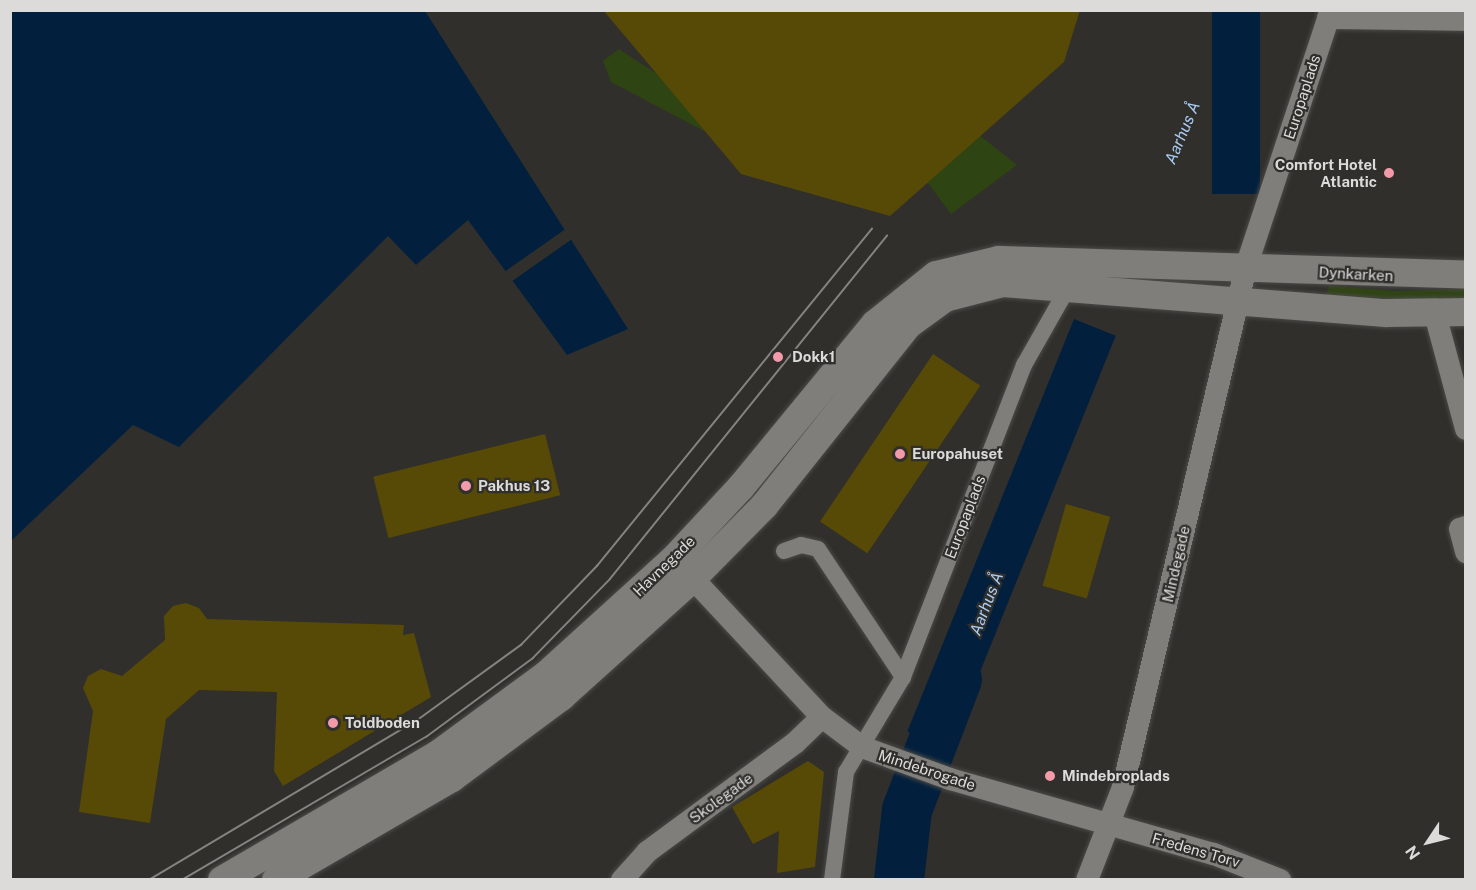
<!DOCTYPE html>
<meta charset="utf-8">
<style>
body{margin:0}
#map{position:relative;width:1476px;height:890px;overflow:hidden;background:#302f2c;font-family:"Public Sans",sans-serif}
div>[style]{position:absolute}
.green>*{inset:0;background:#2f4413}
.water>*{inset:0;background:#02203d;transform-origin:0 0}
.pier>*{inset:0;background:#302f2c;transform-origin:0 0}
.river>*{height:50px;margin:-25px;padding:0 25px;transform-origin:25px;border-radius:25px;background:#02203d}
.building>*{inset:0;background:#574a06;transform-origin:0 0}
.roads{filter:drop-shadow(0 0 2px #4b4a47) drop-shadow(0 0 2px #4b4a47)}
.pedestrian>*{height:16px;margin:-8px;padding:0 8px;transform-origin:8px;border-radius:8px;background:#7f7e7a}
.minor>*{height:22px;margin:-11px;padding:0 11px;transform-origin:11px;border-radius:11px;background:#7f7e7a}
.tertiary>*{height:28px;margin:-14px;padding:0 14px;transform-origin:14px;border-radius:14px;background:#7f7e7a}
.tram>*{height:1.5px;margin:-0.75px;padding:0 0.75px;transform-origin:0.75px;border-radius:0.75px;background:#848380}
.dots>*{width:16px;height:16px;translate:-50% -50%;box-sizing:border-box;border:3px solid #302f2c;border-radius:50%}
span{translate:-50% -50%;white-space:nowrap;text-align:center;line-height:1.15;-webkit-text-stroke:4.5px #302f2c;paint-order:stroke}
.street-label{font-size:15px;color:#dcdbd9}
.poi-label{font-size:15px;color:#dcdbd9;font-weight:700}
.right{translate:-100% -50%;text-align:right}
.left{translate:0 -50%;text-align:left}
.water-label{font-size:16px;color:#a9cdf4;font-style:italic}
.frame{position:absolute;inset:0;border:12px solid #dcdbd9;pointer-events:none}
.north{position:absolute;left:1398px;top:812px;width:60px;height:60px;-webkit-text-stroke:4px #302f2c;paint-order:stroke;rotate:235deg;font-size:16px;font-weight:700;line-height:24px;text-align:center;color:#dcdbd9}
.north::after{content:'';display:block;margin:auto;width:21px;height:27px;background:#dcdbd9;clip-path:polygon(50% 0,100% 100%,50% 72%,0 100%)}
</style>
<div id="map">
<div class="green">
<div style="clip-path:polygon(619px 49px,689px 95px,706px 121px,704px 131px,611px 82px,603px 61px)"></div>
<div style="clip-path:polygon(964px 123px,1017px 165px,951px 214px,922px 175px)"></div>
<div style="clip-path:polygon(1329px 286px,1397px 291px,1466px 289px,1465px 302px,1326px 295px)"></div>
</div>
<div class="water">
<div style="clip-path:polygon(11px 11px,425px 11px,628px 329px,567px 355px,468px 220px,416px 265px,388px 236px,179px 447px,133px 425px,11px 541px)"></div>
<div style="left:1212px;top:11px;width:48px;height:183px"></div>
<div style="left:1074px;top:319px;width:45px;height:445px;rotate:22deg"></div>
<div style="clip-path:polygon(890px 802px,930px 815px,921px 879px,879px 880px)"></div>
</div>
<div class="pier">
<div style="left:567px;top:228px;width:12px;height:81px;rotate:55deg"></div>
</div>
<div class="river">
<div style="left:899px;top:880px;width:70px;rotate:-83.5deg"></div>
<div style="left:907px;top:810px;width:140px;rotate:-69.1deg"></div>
</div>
<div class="building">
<div style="clip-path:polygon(603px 10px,1080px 10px,1064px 62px,890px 216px,741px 174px)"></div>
<div style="left:933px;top:354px;width:57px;height:202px;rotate:34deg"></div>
<div style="left:545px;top:434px;width:63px;height:177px;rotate:76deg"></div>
<div style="left:1066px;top:504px;width:46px;height:85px;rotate:16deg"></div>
<div style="clip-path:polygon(186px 603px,199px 608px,207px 619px,404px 625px,403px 635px,414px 633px,431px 697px,283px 786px,274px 771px,277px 692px,199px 690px,166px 719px,150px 823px,79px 812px,93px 711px,83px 688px,88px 676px,101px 669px,122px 676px,165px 640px,164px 616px,173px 606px)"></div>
<div style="clip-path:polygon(808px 761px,824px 772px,815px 867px,777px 873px,779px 831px,753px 844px,732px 807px)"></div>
</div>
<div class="roads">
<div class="pedestrian">
<div style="left:784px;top:551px;width:18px;rotate:-19deg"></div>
<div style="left:801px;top:545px;width:17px;rotate:13deg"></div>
<div style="left:818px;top:549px;width:154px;rotate:56.4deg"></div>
<div style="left:832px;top:880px;width:109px;rotate:-82.6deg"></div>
<div style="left:846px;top:772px;width:111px;rotate:-59deg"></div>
<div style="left:903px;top:677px;width:335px;rotate:-68.8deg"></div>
<div style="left:1024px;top:365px;width:93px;rotate:-60.4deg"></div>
</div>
<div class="minor">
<div style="left:1328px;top:18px;width:138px;rotate:0.8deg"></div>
<div style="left:1435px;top:314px;width:119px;rotate:74.9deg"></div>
<div style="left:1466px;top:527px;width:6px;rotate:162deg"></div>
<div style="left:1460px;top:529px;width:24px;rotate:75deg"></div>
<div style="left:682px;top:567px;width:205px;rotate:47deg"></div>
<div style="left:822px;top:717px;width:50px;rotate:36.9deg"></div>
<div style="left:862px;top:747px;width:94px;rotate:20deg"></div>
<div style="left:950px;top:779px;width:274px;rotate:15.9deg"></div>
<div style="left:1214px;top:854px;width:71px;rotate:21.5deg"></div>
<div style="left:622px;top:880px;width:38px;rotate:-48deg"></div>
<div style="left:647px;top:852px;width:184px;rotate:-36.4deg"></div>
<div style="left:795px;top:743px;width:37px;rotate:-44deg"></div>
<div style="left:1087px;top:880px;width:100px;rotate:-68.8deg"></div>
<div style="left:1123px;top:787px;width:534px;rotate:-76.69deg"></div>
<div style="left:1246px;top:267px;width:271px;rotate:-71.7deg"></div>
</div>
<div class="tertiary">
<div style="left:222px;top:880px;width:249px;rotate:-30.2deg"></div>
<div style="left:437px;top:755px;width:135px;rotate:-36.3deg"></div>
<div style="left:546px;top:675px;width:173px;rotate:-42.2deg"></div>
<div style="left:674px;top:559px;width:98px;rotate:-47.1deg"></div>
<div style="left:741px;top:487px;width:211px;rotate:-50.6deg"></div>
<div style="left:875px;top:324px;width:78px;rotate:-38.8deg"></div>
<div style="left:936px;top:275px;width:65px;rotate:-13.4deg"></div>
<div style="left:999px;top:260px;width:467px;rotate:1.8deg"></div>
<div style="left:276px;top:880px;width:203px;rotate:-30.1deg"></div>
<div style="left:452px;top:778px;width:136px;rotate:-36.6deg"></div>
<div style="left:561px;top:697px;width:176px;rotate:-42deg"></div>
<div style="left:692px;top:579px;width:103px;rotate:-45.4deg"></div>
<div style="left:764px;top:506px;width:231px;rotate:-51.5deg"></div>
<div style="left:908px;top:325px;width:46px;rotate:-36.1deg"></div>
<div style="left:945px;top:298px;width:60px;rotate:-14.5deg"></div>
<div style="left:1003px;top:283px;width:384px;rotate:4.5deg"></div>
<div style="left:1386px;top:313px;width:80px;rotate:-0.7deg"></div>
</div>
</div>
<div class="tram">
<div style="left:149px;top:880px;width:311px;rotate:-30.8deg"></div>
<div style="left:416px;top:721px;width:130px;rotate:-35.9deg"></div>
<div style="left:521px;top:645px;width:110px;rotate:-46.1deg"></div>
<div style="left:597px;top:566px;width:435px;rotate:-50.8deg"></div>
<div style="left:182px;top:880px;width:283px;rotate:-30.4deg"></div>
<div style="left:426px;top:737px;width:133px;rotate:-36.4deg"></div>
<div style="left:533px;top:658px;width:110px;rotate:-45.7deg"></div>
<div style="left:610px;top:579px;width:441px;rotate:-51.1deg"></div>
</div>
<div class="dots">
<div style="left:1389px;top:173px;background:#f39aaa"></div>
<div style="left:778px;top:357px;background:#f39aaa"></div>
<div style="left:900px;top:454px;background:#f39aaa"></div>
<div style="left:466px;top:486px;background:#f39aaa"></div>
<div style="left:333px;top:723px;background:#f39aaa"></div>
<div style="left:1050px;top:776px;background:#f39aaa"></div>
</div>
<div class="street-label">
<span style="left:1302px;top:97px;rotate:-72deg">Europaplads</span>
<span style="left:1356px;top:274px;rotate:3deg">Dynkarken</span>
<span style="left:965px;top:517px;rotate:-69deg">Europaplads</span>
<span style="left:1176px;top:564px;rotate:-77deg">Mindegade</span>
<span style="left:664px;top:566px;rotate:-44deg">Havnegade</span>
<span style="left:927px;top:770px;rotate:18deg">Mindebrogade</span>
<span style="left:721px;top:798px;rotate:-36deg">Skolegade</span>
<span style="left:1196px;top:850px;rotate:16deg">Fredens Torv</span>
</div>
<div class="poi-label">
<span class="right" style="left:1377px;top:173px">Comfort Hotel<br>Atlantic</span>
<span class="left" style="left:792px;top:357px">Dokk1</span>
<span class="left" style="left:912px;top:454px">Europahuset</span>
<span class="left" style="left:478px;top:486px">Pakhus 13</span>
<span class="left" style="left:345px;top:723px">Toldboden</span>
<span class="left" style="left:1062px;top:776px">Mindebroplads</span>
</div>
<div class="water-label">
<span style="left:1183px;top:133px;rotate:-67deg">Aarhus Å</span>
<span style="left:987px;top:604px;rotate:-69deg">Aarhus Å</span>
</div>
<div class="frame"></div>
<div class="north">N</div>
</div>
